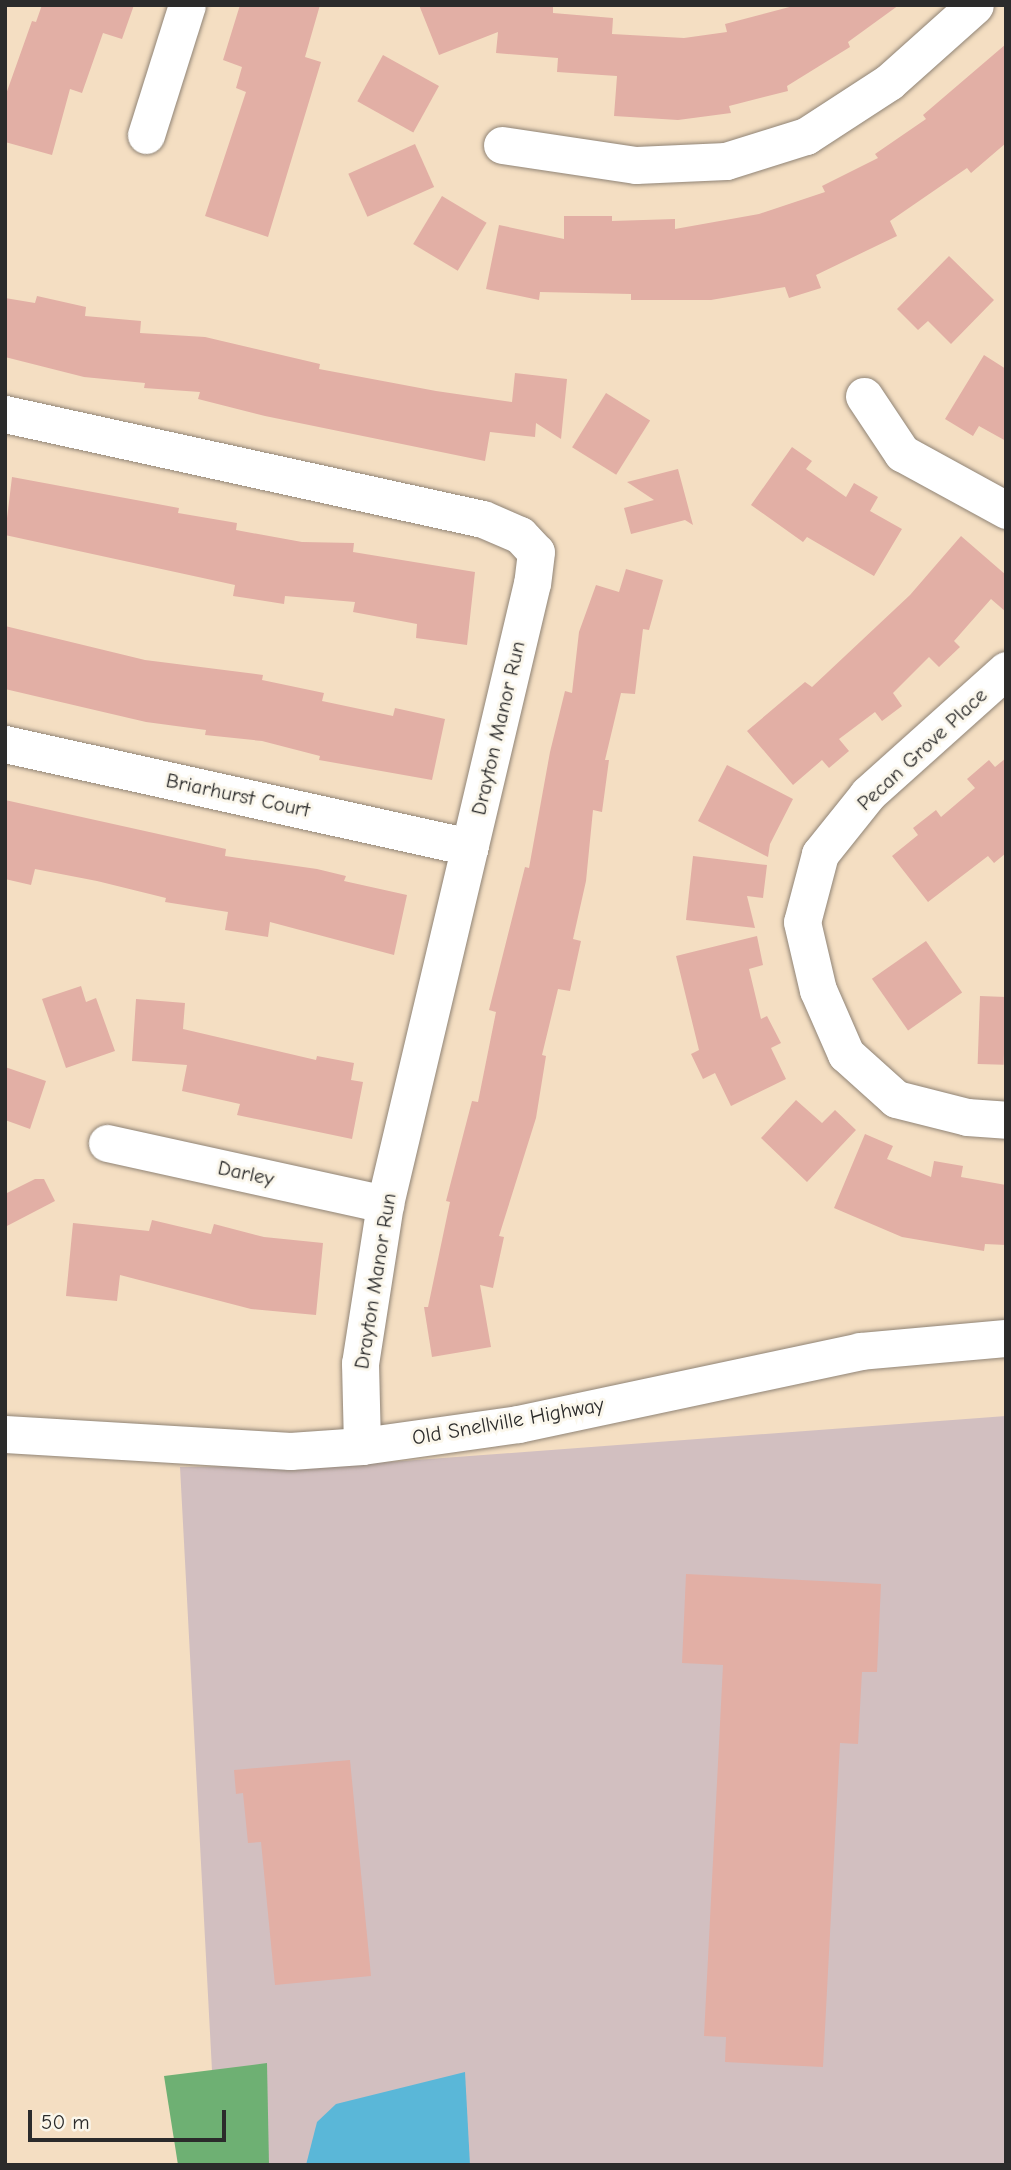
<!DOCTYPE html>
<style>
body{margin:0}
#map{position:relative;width:1011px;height:2170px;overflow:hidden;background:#f4dec2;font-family:"Comic Neue",sans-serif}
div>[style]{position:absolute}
.industrial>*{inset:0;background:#d2bfc0}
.forest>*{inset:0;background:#6eb073}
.water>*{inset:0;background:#5ab7d8}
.building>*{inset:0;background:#e2afa5;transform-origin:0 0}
.roads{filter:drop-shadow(0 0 2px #908476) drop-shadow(0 0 2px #908476)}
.minor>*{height:37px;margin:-18.5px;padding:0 18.5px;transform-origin:18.5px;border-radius:18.5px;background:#fff}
span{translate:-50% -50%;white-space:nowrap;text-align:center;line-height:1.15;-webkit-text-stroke:6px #fbf7ec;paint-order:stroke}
.street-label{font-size:21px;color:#2b2b2b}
.frame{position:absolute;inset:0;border:7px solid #2b2b2b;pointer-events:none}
.scale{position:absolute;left:28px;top:2110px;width:198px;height:32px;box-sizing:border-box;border:4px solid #2b2b2b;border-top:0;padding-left:9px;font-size:21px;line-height:24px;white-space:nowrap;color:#2b2b2b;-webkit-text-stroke:5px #fbf7ec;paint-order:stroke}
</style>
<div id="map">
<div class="industrial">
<div style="clip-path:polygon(1006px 1416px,1006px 2165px,217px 2165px,180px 1467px,349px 1465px)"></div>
</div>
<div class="forest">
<div style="clip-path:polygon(267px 2063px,269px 2165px,178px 2165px,164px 2076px)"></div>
</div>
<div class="water">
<div style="clip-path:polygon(465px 2072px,470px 2165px,306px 2165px,317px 2122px,336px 2104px)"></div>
</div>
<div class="building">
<div style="clip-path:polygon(42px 5px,134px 5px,122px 39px,103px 33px,82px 93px,70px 89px,52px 155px,5px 142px,5px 97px,32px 21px,36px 22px)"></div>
<div style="clip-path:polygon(240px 5px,320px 5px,305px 57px,321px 62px,268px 237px,205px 216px,246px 92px,236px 88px,242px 67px,223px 60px)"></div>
<div style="clip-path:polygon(419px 5px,553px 5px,553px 13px,613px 18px,612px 34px,684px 38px,727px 32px,725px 24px,797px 5px,899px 5px,848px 42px,850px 47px,787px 86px,788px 91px,729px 106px,731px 113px,678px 120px,614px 116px,617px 76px,557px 72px,558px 58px,496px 53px,498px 32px,439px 55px)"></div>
<div style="clip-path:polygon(1006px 44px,1006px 143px,971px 173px,967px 168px,890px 221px,897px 236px,816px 275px,821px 288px,789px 298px,785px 287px,711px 300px,631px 300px,631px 294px,540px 292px,539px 300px,486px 289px,499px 225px,564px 239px,564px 216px,612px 216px,612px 221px,675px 219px,675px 229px,759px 214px,825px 192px,822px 186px,878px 158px,875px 154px,926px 119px,923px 115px)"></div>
<div style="left:383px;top:55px;width:64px;height:53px;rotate:29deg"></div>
<div style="left:415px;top:144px;width:47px;height:73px;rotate:66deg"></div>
<div style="left:442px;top:196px;width:52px;height:56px;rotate:31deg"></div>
<div style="clip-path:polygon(949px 256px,994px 300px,951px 344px,928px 321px,918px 330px,897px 309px)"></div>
<div style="clip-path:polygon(37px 296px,86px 307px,85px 316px,141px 321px,140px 333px,205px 337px,320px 364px,319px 369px,436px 391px,512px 402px,515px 373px,567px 379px,561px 439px,536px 423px,535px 437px,490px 432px,485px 461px,265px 416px,198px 399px,200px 392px,144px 388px,145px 383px,84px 377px,5px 357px,5px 298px,35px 303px)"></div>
<div style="clip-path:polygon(984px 355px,1006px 369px,1006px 441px,979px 426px,973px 436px,945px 419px)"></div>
<div style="left:606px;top:393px;width:52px;height:64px;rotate:32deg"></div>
<div style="clip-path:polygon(792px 447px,812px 461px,806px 469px,846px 497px,854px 483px,878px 497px,870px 511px,902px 529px,874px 576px,807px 537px,803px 542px,751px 505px)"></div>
<div style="clip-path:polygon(678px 469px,693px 525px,685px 520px,631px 534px,624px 508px,654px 500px,627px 482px)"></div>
<div style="clip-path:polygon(12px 477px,179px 508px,178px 513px,237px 523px,236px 530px,302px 542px,354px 543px,353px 552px,475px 572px,467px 645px,416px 638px,417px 624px,353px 612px,355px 602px,285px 596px,284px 604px,233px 596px,235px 585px,5px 535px)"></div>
<div style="clip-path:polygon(961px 536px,1006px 575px,1006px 612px,991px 599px,954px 641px,960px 647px,939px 667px,929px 657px,893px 693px,902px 706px,882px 721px,875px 712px,839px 739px,849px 751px,829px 768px,822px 760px,793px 785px,747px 731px,805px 682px,812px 687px,910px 595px)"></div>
<div style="clip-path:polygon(626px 569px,663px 580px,649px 630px,643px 629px,635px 694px,621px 693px,605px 760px,609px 760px,602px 812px,593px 810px,586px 881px,573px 939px,581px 941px,570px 991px,558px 989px,542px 1055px,546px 1056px,536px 1118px,499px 1236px,504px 1237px,493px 1288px,480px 1285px,491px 1347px,432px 1357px,424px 1307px,428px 1307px,450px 1202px,446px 1201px,472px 1101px,478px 1102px,496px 1012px,489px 1010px,525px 867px,529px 868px,550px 752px,565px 691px,572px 693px,579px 632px,596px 585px,619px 592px)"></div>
<div style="clip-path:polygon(5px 626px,145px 660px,263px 675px,262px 680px,324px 693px,322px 701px,393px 716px,395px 708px,445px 719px,432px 780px,319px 760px,320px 756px,262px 741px,205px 735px,206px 730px,146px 722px,5px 689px)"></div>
<div style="clip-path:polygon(1006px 758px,1006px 853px,994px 863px,988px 856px,928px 902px,892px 856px,918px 835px,913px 828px,936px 810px,941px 817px,975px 788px,967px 779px,989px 760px,995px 767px)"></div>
<div style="clip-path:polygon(727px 765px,793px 799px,770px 844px,768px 857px,698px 821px)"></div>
<div style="clip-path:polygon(5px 800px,226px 849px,225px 856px,317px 869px,346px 876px,344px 881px,407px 895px,394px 955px,270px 922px,268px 937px,225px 930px,228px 912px,165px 902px,166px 898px,97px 881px,35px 869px,31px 885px,5px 879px)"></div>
<div style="clip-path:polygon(693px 856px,767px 865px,763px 898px,747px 896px,755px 928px,686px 920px)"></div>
<div style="clip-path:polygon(757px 936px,763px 965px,749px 969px,761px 1019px,767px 1016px,781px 1043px,771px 1048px,786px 1079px,731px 1106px,715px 1073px,703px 1079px,691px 1054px,699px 1050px,676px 956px)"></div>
<div style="left:926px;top:941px;width:63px;height:66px;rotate:55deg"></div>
<div style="clip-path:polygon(81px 986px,86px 1002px,96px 998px,115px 1051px,66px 1068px,42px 999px)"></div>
<div style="left:980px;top:996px;width:26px;height:68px;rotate:2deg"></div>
<div style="clip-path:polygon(136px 999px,185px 1003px,183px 1029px,316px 1060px,317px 1056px,354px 1063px,351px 1080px,363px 1082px,352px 1139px,237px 1115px,240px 1104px,182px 1091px,187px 1065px,132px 1061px)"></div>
<div style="clip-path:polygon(5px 1067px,46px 1081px,30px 1129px,5px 1120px)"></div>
<div style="clip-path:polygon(796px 1100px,822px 1123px,835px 1110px,856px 1130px,807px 1182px,761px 1138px)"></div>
<div style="clip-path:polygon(865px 1134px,893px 1146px,887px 1159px,931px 1177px,934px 1161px,963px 1166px,961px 1177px,1006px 1185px,1006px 1245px,985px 1244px,984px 1251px,902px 1237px,834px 1208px)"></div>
<div style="clip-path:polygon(35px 1179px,44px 1179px,55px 1201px,5px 1227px,5px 1194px)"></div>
<div style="clip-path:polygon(152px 1220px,211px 1234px,214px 1224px,264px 1237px,323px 1243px,316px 1315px,251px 1309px,120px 1275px,117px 1301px,66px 1296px,73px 1223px,149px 1231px)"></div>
<div style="clip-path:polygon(686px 1574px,881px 1584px,877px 1672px,862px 1672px,858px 1744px,840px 1743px,823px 2067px,725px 2062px,726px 2037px,704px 2036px,723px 1665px,682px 1663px)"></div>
<div style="clip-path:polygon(350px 1760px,371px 1976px,275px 1985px,261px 1842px,248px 1843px,243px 1793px,236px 1794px,234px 1770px)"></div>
</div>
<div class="roads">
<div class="minor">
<div style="left:146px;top:135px;width:136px;rotate:-72.5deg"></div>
<div style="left:502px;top:145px;width:135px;rotate:8.5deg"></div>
<div style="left:636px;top:165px;width:90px;rotate:-2.5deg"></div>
<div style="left:726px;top:161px;width:84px;rotate:-17.4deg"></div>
<div style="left:806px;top:136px;width:99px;rotate:-33deg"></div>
<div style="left:889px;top:82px;width:115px;rotate:-41.8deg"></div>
<div style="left:864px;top:396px;width:69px;rotate:56.3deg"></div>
<div style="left:902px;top:453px;width:119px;rotate:28.7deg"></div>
<div style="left:5px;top:414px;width:489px;rotate:12.4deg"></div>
<div style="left:483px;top:519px;width:40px;rotate:23.4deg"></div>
<div style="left:520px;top:535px;width:23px;rotate:47deg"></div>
<div style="left:536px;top:552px;width:31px;rotate:97deg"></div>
<div style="left:532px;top:583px;width:638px;rotate:103.32deg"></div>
<div style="left:385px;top:1204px;width:161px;rotate:98.9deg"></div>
<div style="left:360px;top:1363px;width:83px;rotate:88.6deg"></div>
<div style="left:1006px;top:670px;width:186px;rotate:138.1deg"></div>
<div style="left:868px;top:794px;width:77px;rotate:128.7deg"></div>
<div style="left:820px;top:854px;width:70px;rotate:104.8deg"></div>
<div style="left:802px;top:922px;width:70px;rotate:76.8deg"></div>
<div style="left:818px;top:990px;width:70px;rotate:66.4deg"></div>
<div style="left:846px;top:1054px;width:67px;rotate:42deg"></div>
<div style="left:896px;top:1099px;width:73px;rotate:14.2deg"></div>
<div style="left:967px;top:1117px;width:39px;rotate:4deg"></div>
<div style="left:5px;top:744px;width:476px;rotate:12.5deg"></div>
<div style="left:107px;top:1143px;width:285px;rotate:12.4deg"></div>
<div style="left:5px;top:1434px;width:286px;rotate:3.4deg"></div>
<div style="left:290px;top:1451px;width:72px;rotate:-4deg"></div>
<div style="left:362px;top:1446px;width:158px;rotate:-8deg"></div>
<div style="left:518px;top:1424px;width:350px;rotate:-12deg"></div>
<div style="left:860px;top:1351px;width:147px;rotate:-5.1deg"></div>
</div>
</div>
<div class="street-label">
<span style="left:498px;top:728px;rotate:-77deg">Drayton Manor Run</span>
<span style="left:922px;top:749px;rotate:-43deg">Pecan Grove Place</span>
<span style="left:238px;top:795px;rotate:12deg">Briarhurst Court</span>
<span style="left:246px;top:1173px;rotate:12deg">Darley</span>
<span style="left:375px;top:1281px;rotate:-81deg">Drayton Manor Run</span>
<span style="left:508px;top:1421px;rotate:-10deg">Old Snellville Highway</span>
</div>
<div class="frame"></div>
<div class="scale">50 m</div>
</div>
